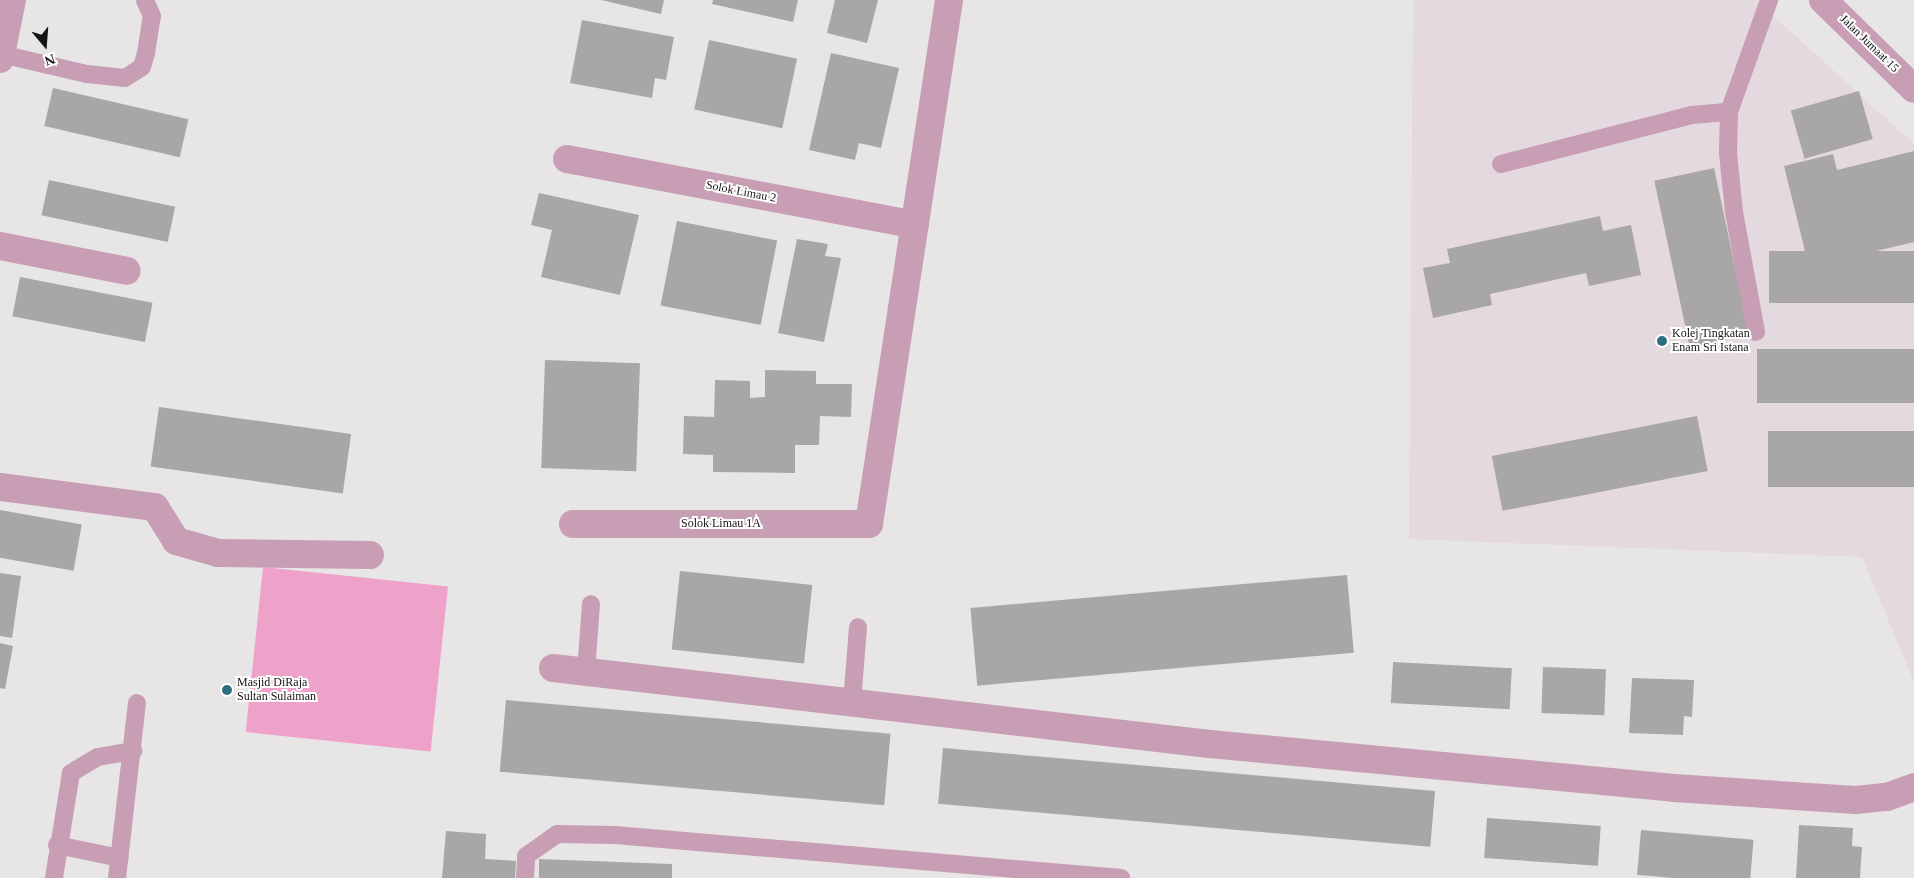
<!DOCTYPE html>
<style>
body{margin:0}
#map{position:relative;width:1914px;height:878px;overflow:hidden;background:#e8e5e6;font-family:Georgia,serif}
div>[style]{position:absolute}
.built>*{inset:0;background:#e4d9de}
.green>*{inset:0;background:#eea2ca;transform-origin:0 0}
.building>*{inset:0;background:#a9a6a8;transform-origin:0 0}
.lane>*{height:18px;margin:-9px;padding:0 9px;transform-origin:9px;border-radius:9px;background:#c79eb3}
.street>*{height:28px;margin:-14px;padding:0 14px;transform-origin:14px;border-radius:14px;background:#c79eb3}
.dots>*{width:14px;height:14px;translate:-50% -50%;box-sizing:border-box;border:2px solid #fff;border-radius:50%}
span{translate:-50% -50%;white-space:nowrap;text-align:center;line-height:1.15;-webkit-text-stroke:4px #fff;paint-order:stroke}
.street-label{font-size:12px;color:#151415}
.poi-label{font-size:12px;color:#151415}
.left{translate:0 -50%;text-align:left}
.north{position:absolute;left:20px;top:20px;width:50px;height:50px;-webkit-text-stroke:4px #fff;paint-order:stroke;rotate:162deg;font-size:14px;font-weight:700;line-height:20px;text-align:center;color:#151415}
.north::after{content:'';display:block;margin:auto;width:18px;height:22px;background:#151415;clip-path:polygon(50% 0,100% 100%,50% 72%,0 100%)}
</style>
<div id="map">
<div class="built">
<div style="clip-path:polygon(1413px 0,1756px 0,1914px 144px,1914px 682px,1862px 557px,1409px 539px)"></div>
</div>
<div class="green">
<div style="left:263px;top:567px;width:186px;height:166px;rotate:6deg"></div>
</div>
<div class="building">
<div style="clip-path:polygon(601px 0,664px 0,661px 14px)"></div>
<div style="clip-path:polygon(713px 0,798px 0,793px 22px,712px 4px)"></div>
<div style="clip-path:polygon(835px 0,878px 0,867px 43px,827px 33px)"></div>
<div style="clip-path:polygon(582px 20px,674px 37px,666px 80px,655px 78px,652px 98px,570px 83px)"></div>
<div style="left:709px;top:40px;width:90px;height:71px;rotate:12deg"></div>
<div style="clip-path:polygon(831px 53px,899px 68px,881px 148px,859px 143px,855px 160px,809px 150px)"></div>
<div style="left:53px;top:88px;width:139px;height:39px;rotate:13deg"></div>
<div style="left:1859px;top:91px;width:50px;height:71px;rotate:74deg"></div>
<div style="clip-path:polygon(1914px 151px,1914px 242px,1809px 267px,1784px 166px,1833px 154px,1837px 170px)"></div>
<div style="left:1714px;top:168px;width:170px;height:61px;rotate:78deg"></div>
<div style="left:49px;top:180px;width:129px;height:36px;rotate:12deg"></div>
<div style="clip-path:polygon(539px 193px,639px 215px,620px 295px,541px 277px,552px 230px,531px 225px)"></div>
<div style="clip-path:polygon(1600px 216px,1603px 231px,1631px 225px,1641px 275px,1589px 286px,1586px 273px,1490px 294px,1492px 305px,1433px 318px,1423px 268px,1450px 263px,1447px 249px)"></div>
<div style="left:677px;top:221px;width:102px;height:86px;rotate:11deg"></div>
<div style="clip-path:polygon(797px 239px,828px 244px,825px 256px,841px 258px,824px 342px,778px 333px)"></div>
<div style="left:1914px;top:251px;width:52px;height:145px;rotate:90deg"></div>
<div style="left:20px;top:277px;width:135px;height:40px;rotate:11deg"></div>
<div style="left:1914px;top:349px;width:54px;height:157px;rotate:90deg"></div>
<div style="left:545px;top:360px;width:95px;height:108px;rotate:2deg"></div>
<div style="clip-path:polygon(765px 370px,816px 371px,816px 384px,852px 384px,851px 417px,820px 416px,819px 445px,795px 445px,795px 473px,713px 472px,713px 455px,683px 454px,684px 416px,714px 417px,715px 380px,750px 381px,750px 398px,765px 397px)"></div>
<div style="left:159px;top:407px;width:194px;height:60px;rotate:8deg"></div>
<div style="left:1697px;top:416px;width:56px;height:209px;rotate:79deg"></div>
<div style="left:1914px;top:431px;width:56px;height:146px;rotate:90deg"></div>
<div style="left:0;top:510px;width:83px;height:47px;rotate:10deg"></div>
<div style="left:680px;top:571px;width:133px;height:79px;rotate:6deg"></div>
<div style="clip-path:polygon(0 573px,21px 576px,12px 638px,0 636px)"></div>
<div style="left:1347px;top:575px;width:78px;height:378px;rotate:85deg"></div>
<div style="clip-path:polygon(0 643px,13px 646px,5px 689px,0 688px)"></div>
<div style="left:1393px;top:662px;width:119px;height:41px;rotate:3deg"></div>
<div style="left:1543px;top:667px;width:63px;height:46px;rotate:2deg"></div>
<div style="clip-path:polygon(1632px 678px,1694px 680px,1692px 717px,1684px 716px,1683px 735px,1629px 733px)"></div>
<div style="left:506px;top:700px;width:386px;height:72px;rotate:5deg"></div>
<div style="left:943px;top:748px;width:494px;height:56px;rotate:5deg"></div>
<div style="left:1487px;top:818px;width:114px;height:40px;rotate:4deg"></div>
<div style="clip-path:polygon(1799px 825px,1853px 828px,1852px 846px,1862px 847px,1860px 878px,1796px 878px)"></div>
<div style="left:1641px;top:830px;width:113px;height:45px;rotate:5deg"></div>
<div style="clip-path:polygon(446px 831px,486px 834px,485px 859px,516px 861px,515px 878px,442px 878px)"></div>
<div style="clip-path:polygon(539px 859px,672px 864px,672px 878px,539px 878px)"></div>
</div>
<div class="lane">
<div style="left:1px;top:54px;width:88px;rotate:13.1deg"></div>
<div style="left:87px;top:74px;width:38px;rotate:6deg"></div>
<div style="left:125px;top:78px;width:20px;rotate:-33deg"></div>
<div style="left:142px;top:67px;width:15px;rotate:-74deg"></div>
<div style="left:146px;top:53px;width:37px;rotate:-81deg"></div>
<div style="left:152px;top:16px;width:17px;rotate:-114deg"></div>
<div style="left:1729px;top:112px;width:41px;rotate:91.4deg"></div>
<div style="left:1728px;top:153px;width:59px;rotate:84.2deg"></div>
<div style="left:1734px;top:212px;width:122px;rotate:79.6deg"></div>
<div style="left:1501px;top:164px;width:197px;rotate:-14.4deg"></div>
<div style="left:1692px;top:115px;width:37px;rotate:-5deg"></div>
<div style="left:1729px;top:112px;width:119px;rotate:-70.3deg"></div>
<div style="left:586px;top:672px;width:68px;rotate:-85.8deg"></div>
<div style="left:852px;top:703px;width:76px;rotate:-85.5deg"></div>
<div style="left:57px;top:845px;width:64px;rotate:11.7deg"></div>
<div style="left:54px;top:878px;width:106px;rotate:-80.8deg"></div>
<div style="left:71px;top:773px;width:31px;rotate:-31deg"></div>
<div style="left:98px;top:757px;width:36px;rotate:-10deg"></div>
<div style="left:117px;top:878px;width:176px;rotate:-83.5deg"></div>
<div style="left:525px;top:878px;width:22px;rotate:-87deg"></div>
<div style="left:526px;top:856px;width:38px;rotate:-35deg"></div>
<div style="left:557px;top:834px;width:58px;rotate:1deg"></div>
<div style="left:615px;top:835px;width:508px;rotate:4.86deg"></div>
</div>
<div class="street">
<div style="left:1823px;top:0;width:127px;rotate:44.4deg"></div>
<div style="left:0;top:59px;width:60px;rotate:-78.5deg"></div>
<div style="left:567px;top:159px;width:354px;rotate:10.7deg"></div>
<div style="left:0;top:246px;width:129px;rotate:11.1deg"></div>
<div style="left:0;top:487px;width:156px;rotate:7.4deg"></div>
<div style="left:155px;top:507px;width:40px;rotate:58deg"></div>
<div style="left:176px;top:541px;width:44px;rotate:15.9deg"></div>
<div style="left:218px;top:553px;width:152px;rotate:0.8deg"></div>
<div style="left:573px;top:524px;width:296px"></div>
<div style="left:869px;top:524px;width:530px;rotate:-81.32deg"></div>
<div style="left:553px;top:668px;width:661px;rotate:6.6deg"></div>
<div style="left:1210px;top:744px;width:466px;rotate:5.4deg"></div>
<div style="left:1674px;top:788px;width:182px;rotate:3.8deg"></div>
<div style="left:1856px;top:800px;width:31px;rotate:-6deg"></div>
<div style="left:1887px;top:797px;width:29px;rotate:-20deg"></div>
</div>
<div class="dots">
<div style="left:1662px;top:341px;background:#2b6e7f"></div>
<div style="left:227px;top:690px;background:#2b6e7f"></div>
</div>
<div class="street-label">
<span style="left:1869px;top:44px;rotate:44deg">Jalan Jumaat 15</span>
<span style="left:741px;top:192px;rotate:11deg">Solok Limau 2</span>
<span style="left:721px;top:524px">Solok Limau 1A</span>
</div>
<div class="poi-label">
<span class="left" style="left:1672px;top:341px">Kolej Tingkatan<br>Enam Sri Istana</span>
<span class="left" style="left:237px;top:690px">Masjid DiRaja<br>Sultan Sulaiman</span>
</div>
<div class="north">N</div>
</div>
